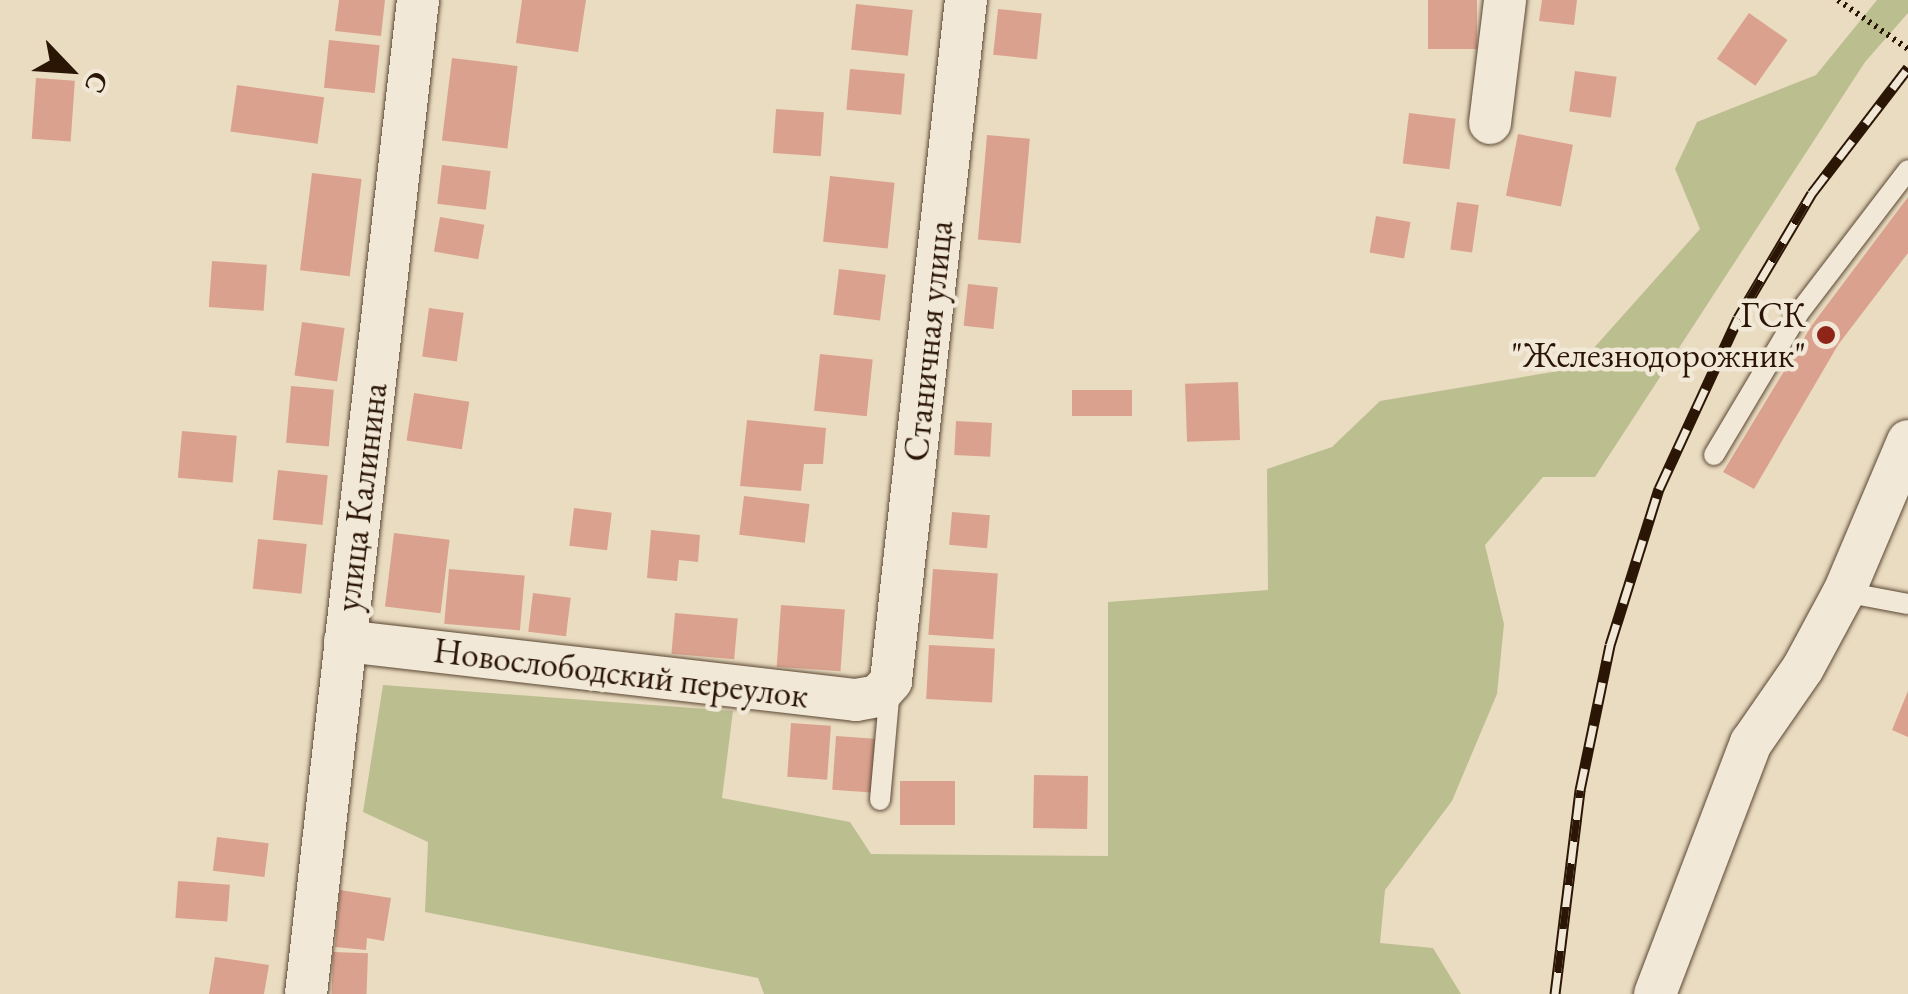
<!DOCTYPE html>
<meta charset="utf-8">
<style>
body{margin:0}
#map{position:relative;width:1908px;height:994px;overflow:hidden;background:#eadcc1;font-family:"EB Garamond",serif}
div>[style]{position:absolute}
.green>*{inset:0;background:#bbbf90}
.building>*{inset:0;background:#daa28e;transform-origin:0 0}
.path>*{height:6px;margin-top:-3px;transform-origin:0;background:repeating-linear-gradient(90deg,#2b1504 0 2.5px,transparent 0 7.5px)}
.roads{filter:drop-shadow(0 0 2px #5b4733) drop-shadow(0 0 2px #5b4733)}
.service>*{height:20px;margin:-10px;padding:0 10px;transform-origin:10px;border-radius:10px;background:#f1e8d7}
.minor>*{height:42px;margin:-21px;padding:0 21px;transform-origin:21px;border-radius:21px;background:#f1e8d7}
.rail>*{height:11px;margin-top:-5.5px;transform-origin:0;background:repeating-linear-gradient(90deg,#f1e8d7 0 22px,#2b1504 0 44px);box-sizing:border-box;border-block:2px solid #2b1504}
.dots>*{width:28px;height:28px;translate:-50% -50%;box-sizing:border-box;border:5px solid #f1e8d7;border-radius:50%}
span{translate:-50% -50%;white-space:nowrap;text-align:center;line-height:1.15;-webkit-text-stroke:9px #f1e8d7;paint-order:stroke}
.poi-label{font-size:35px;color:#2b1504}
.right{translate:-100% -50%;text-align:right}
.street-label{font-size:35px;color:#2b1504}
.north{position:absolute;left:20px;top:20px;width:100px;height:100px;-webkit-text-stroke:8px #f1e8d7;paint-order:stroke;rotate:115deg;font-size:28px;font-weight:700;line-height:40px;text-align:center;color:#2b1504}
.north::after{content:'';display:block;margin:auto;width:35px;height:45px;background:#2b1504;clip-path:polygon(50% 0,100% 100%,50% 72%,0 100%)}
</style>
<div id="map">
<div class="green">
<div style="clip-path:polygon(1877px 0,1908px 0,1908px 13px,1865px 62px,1595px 477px,1543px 477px,1485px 545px,1504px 624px,1497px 694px,1452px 801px,1385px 890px,1380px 943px,1433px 948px,1461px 994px,764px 994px,758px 978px,425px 912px,428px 842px,363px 812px,383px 685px,733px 711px,722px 798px,850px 822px,871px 854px,1108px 856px,1108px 602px,1268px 590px,1267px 469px,1332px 447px,1380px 401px,1576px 368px,1700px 229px,1675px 169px,1697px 122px,1816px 75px)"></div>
</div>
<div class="building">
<div style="clip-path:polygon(339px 0,385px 0,381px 36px,335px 31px)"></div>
<div style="clip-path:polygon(522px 0,586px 0,578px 52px,516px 43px)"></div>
<div style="left:1428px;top:0;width:49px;height:49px"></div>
<div style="clip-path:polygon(1542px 0,1577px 0,1574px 25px,1539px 21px)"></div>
<div style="left:856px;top:4px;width:57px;height:46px;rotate:6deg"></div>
<div style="left:998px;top:9px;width:44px;height:46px;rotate:6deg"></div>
<div style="left:1749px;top:13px;width:47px;height:56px;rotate:35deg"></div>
<div style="left:329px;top:40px;width:51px;height:48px;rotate:6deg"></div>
<div style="left:452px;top:58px;width:66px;height:83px;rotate:7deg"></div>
<div style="left:850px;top:69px;width:55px;height:41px;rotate:5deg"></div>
<div style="left:1575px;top:71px;width:42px;height:41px;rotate:8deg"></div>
<div style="left:36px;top:78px;width:39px;height:61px;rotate:4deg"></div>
<div style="left:237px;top:85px;width:88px;height:47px;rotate:8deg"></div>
<div style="left:776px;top:109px;width:48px;height:44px;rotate:4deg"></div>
<div style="left:1409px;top:113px;width:47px;height:51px;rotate:7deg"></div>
<div style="left:1518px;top:134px;width:56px;height:63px;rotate:11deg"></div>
<div style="left:987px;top:135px;width:43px;height:105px;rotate:5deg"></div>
<div style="left:442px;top:165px;width:49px;height:39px;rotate:7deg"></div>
<div style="left:312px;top:173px;width:50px;height:98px;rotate:7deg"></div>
<div style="left:830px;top:176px;width:65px;height:66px;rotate:6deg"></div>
<div style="clip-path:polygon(1908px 197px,1908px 253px,1838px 345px,1754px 489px,1723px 472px,1812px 325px)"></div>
<div style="left:1457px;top:202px;width:22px;height:48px;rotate:8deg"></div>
<div style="left:1376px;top:216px;width:35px;height:37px;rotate:10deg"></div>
<div style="left:440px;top:217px;width:45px;height:35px;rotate:10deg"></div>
<div style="left:212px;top:261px;width:55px;height:46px;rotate:4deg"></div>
<div style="left:839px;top:269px;width:47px;height:46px;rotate:7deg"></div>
<div style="left:968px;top:284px;width:30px;height:42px;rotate:6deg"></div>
<div style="left:429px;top:308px;width:35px;height:49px;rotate:8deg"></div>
<div style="left:302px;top:322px;width:43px;height:54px;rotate:8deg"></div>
<div style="left:820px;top:354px;width:53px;height:57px;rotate:6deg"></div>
<div style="left:1238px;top:382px;width:58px;height:53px;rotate:88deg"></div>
<div style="left:291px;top:386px;width:43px;height:57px;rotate:5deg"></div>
<div style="left:1132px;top:390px;width:26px;height:60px;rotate:90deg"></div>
<div style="left:414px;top:393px;width:56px;height:48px;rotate:9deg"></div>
<div style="clip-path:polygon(747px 420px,826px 428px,823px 464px,804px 464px,801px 491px,740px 486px)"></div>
<div style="left:956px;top:421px;width:36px;height:34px;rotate:3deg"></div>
<div style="left:182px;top:431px;width:55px;height:47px;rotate:5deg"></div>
<div style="left:278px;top:470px;width:50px;height:50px;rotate:6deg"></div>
<div style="left:744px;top:496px;width:66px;height:39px;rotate:7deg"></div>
<div style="left:574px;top:508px;width:38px;height:38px;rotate:7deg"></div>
<div style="left:952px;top:512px;width:38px;height:33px;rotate:5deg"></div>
<div style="clip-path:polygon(651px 530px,700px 535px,698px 562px,679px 560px,677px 581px,647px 578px)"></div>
<div style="left:394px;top:533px;width:56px;height:74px;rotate:7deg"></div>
<div style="left:258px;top:539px;width:49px;height:50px;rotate:6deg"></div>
<div style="left:449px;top:569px;width:76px;height:55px;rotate:5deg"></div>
<div style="left:933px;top:569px;width:65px;height:66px;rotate:4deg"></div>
<div style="left:533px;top:593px;width:38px;height:39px;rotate:7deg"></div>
<div style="left:781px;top:605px;width:64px;height:62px;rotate:4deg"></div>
<div style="left:675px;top:613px;width:63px;height:41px;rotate:5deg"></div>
<div style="left:929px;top:645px;width:66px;height:54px;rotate:3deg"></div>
<div style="clip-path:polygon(1908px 691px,1908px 737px,1892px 730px)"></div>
<div style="left:791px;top:723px;width:40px;height:54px;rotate:4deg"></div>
<div style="left:836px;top:736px;width:39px;height:54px;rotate:4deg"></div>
<div style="left:1034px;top:775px;width:54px;height:53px;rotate:1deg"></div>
<div style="left:900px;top:781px;width:55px;height:44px"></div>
<div style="left:217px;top:837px;width:52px;height:34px;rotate:7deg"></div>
<div style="left:178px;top:881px;width:52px;height:37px;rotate:4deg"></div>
<div style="clip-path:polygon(340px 890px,391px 898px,384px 941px,367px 938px,366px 950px,335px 947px)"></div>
<div style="left:333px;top:952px;width:35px;height:42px;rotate:2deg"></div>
<div style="clip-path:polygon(215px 957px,269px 965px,264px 994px,209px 994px)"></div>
</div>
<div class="path">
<div style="left:1838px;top:0;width:85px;rotate:35deg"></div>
</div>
<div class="roads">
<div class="service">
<div style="left:1714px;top:455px;width:164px;rotate:-59.2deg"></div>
<div style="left:1798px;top:314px;width:181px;rotate:-52.6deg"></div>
<div style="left:1844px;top:592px;width:65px;rotate:10.6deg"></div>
<div style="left:880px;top:800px;width:112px;rotate:-84.9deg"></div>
</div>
<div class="minor">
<div style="left:1490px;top:123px;width:124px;rotate:-83deg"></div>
<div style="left:345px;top:641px;width:514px;rotate:6.59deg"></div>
<div style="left:856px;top:700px;width:22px;rotate:-10deg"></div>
<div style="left:878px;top:696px;width:20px;rotate:-49deg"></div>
<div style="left:891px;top:681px;width:685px;rotate:-83.72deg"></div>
<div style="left:306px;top:994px;width:1000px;rotate:-83.57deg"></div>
<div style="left:1655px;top:994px;width:269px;rotate:-69.1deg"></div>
<div style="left:1751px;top:743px;width:91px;rotate:-55.3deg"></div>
<div style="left:1803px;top:668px;width:86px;rotate:-61.7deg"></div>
<div style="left:1844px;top:592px;width:164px;rotate:-67deg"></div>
</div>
</div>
<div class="rail">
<div style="left:1555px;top:994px;width:206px;rotate:-83deg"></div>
<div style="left:1580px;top:790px;width:148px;rotate:-78.3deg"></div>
<div style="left:1610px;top:645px;width:164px;rotate:-72.6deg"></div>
<div style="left:1659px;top:489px;width:188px;rotate:-65.2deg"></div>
<div style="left:1738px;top:318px;width:145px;rotate:-59.4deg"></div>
<div style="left:1812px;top:193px;width:158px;rotate:-52.5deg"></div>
</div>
<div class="dots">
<div style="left:1826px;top:335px;background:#8f2418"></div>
</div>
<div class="poi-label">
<span class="right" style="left:1806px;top:335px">ГСК<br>"Железнодорожник"</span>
</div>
<div class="street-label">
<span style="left:928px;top:341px;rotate:-84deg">Станичная улица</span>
<span style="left:361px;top:497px;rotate:-83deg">улица Калинина</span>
<span style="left:621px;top:673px;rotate:7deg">Новослободский переулок</span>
</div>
<div class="north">С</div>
</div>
